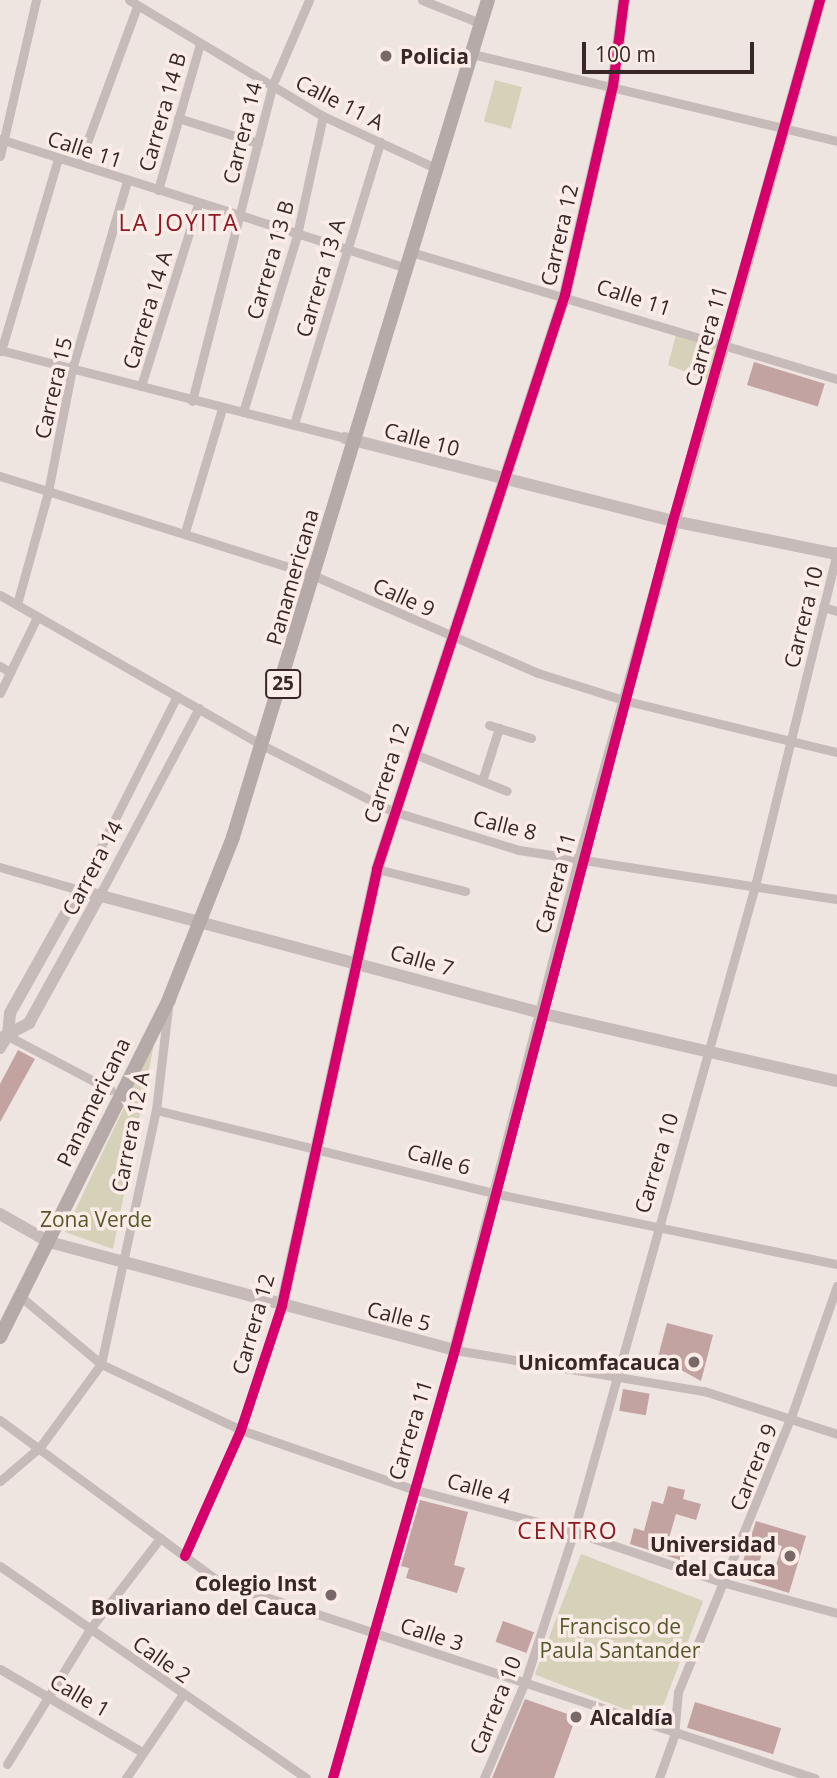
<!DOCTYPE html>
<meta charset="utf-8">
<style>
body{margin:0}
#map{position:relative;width:837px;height:1778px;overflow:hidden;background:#eee4e0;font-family:"Open Sans",sans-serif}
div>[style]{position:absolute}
.green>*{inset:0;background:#d6d2b9;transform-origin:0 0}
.building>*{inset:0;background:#c3a2a2;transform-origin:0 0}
.minor>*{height:9px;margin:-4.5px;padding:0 4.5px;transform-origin:4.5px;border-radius:4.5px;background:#c7bbb9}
.tertiary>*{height:12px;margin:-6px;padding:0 6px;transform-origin:6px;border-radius:6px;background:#c7bbb9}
.primary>*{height:14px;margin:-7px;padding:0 7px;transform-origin:7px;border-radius:7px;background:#b6aaa8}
.cycleway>*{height:10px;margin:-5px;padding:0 5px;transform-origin:5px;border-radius:5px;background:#d6006c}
.dots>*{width:19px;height:19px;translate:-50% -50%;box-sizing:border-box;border:4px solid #fbece7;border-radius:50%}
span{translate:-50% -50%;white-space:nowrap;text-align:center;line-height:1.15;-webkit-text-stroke:7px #fbece7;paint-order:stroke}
.shield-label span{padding:2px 5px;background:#fbece7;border:2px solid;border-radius:5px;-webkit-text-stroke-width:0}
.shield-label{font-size:19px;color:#382727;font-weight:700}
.poi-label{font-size:21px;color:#382727;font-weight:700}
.left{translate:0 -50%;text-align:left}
.right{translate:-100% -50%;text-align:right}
.street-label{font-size:21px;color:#382727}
.park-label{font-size:21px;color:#555829}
.neighbourhood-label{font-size:23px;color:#8d1a21;letter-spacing:2px}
.scale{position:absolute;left:582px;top:42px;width:172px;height:32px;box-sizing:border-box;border:4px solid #382727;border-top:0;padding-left:9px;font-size:21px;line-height:24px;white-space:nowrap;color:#382727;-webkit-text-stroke:5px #fbece7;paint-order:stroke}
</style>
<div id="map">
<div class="green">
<div style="left:495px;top:80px;width:28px;height:43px;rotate:15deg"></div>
<div style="clip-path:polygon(676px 335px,720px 347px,710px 381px,668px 365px)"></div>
<div style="clip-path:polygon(154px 1044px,113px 1249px,65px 1232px)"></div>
<div style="left:581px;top:1554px;width:131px;height:129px;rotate:21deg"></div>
</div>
<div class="building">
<div style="left:754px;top:362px;width:74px;height:24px;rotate:17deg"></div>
<div style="clip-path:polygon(18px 1050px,35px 1059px,0 1122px,0 1084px)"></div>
<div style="clip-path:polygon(667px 1323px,713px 1335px,701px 1381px,658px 1357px)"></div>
<div style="left:623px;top:1389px;width:27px;height:22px;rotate:10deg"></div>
<div style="clip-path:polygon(668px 1486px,685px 1490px,683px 1499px,701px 1504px,696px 1520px,676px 1514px,669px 1538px,688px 1543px,683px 1561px,630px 1544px,634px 1528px,644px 1531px,652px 1501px,663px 1504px)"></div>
<div style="clip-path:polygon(420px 1500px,468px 1512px,454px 1565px,465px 1568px,457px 1593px,406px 1578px,409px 1568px,401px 1566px)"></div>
<div style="clip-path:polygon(evenodd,756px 1521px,806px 1536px,789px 1593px,738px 1577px,756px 1521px,766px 1541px,782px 1546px,774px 1571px,758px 1566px,766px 1541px)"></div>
<div style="left:503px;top:1621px;width:33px;height:22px;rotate:20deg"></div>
<div style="clip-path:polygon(525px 1699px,576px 1717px,554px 1778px,492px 1778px)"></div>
<div style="left:695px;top:1702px;width:90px;height:27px;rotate:17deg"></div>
</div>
<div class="minor">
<div style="left:129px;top:0;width:226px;rotate:30.9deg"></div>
<div style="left:323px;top:116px;width:117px;rotate:24.8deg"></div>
<div style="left:422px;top:0;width:57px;rotate:21.6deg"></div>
<div style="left:472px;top:54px;width:375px;rotate:13.4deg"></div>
<div style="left:178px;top:118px;width:84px;rotate:17.4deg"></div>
<div style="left:0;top:139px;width:420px;rotate:17.6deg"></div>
<div style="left:0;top:156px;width:160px;rotate:-77deg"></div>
<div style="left:79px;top:164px;width:168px;rotate:-69.8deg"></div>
<div style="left:158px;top:190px;width:152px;rotate:-74deg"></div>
<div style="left:411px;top:252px;width:445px;rotate:16.6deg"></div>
<div style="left:0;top:350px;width:356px;rotate:14.3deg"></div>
<div style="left:1px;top:351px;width:200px;rotate:-73.5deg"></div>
<div style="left:141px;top:386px;width:191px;rotate:-72.6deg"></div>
<div style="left:192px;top:401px;width:325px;rotate:-75.7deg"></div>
<div style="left:272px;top:86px;width:94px;rotate:-66.7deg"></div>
<div style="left:243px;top:412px;width:185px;rotate:-73deg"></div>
<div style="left:297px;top:235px;width:122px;rotate:-77.7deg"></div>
<div style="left:294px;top:424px;width:295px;rotate:-73deg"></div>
<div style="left:0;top:476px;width:323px;rotate:17.5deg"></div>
<div style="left:308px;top:573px;width:251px;rotate:23.5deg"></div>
<div style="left:538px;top:673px;width:93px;rotate:17.5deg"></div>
<div style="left:627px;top:701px;width:216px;rotate:13.7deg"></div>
<div style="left:185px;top:532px;width:128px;rotate:-73.3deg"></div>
<div style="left:0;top:595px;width:297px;rotate:29.8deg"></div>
<div style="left:17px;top:604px;width:116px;rotate:-74.5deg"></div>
<div style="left:48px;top:492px;width:125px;rotate:-79deg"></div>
<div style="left:72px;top:369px;width:196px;rotate:-73.7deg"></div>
<div style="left:823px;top:607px;width:15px;rotate:16deg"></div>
<div style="left:0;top:666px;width:12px;rotate:31deg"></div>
<div style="left:0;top:693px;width:85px;rotate:-64deg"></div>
<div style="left:489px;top:725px;width:44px;rotate:17.2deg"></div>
<div style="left:264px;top:746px;width:144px;rotate:26.9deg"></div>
<div style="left:392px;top:811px;width:133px;rotate:17.1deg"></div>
<div style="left:519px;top:850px;width:322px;rotate:8.8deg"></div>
<div style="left:412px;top:753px;width:102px;rotate:21.8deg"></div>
<div style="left:482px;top:781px;width:56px;rotate:-72.2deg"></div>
<div style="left:0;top:867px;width:82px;rotate:16.2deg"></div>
<div style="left:79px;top:890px;width:217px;rotate:-63.2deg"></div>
<div style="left:377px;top:869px;width:91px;rotate:14deg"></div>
<div style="left:99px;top:896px;width:213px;rotate:-62deg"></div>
<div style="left:0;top:1049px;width:15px;rotate:-58deg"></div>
<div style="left:8px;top:1036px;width:116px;rotate:27.7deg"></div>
<div style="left:156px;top:1110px;width:347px;rotate:13.8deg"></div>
<div style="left:493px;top:1193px;width:351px;rotate:11.7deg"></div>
<div style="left:21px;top:1297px;width:104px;rotate:39.9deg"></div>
<div style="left:101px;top:1364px;width:155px;rotate:25.2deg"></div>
<div style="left:241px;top:1430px;width:181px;rotate:19deg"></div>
<div style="left:412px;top:1489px;width:161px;rotate:14.7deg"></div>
<div style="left:568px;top:1530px;width:166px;rotate:18.7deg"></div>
<div style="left:725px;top:1583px;width:116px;rotate:15deg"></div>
<div style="left:0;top:1420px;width:273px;rotate:36.4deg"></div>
<div style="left:220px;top:1582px;width:626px;rotate:18.26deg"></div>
<div style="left:0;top:1481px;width:52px;rotate:-40.4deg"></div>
<div style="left:40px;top:1447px;width:103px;rotate:-53.7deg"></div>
<div style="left:101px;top:1364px;width:260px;rotate:-77.8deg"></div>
<div style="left:156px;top:1110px;width:103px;rotate:-83.3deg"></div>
<div style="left:185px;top:1556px;width:138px;rotate:-66deg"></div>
<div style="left:241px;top:1430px;width:131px;rotate:-71.7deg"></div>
<div style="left:0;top:1566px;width:372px;rotate:34.7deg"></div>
<div style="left:0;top:1669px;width:164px;rotate:30.3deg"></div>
<div style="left:7px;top:1764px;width:158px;rotate:-58.4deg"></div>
<div style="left:90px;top:1629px;width:115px;rotate:-52.4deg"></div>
<div style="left:126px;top:1778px;width:102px;rotate:-55.8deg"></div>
<div style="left:333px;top:1778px;width:445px;rotate:-74.1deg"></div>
<div style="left:455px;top:1350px;width:252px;rotate:9.4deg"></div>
<div style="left:704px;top:1391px;width:140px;rotate:17.9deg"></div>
<div style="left:484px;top:1778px;width:104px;rotate:-66.9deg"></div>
<div style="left:525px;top:1682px;width:156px;rotate:-72deg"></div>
<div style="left:573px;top:1534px;width:677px;rotate:-74.32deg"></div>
<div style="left:756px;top:882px;width:341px;rotate:-76.2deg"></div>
<div style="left:659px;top:1778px;width:45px;rotate:-70.3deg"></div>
<div style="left:674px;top:1736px;width:44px;rotate:-84.8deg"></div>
<div style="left:678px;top:1692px;width:297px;rotate:-67.7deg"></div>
<div style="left:791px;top:1417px;width:139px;rotate:-70.7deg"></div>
</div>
<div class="tertiary">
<div style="left:345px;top:438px;width:338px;rotate:14.2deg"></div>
<div style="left:673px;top:521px;width:167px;rotate:11.4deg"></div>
<div style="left:8px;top:1036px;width:23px;rotate:-85deg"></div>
<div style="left:10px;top:1013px;width:141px;rotate:-60.7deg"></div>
<div style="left:79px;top:890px;width:477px;rotate:14.9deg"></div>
<div style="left:540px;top:1013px;width:305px;rotate:12.9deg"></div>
<div style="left:3px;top:1037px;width:30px;rotate:-28deg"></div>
<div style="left:29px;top:1023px;width:145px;rotate:-61.1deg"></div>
<div style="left:0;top:1214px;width:56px;rotate:29.7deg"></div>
<div style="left:49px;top:1242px;width:420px;rotate:14.9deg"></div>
<div style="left:455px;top:1350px;width:509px;rotate:-75.66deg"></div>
<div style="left:581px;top:857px;width:890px;rotate:-74.42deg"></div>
<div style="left:282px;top:1306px;width:447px;rotate:-77.7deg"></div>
<div style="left:377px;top:869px;width:604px;rotate:-71.87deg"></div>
<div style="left:565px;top:295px;width:214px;rotate:-77.1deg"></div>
<div style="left:613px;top:86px;width:87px;rotate:-82.7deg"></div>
</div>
<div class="primary">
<div style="left:0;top:1337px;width:378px;rotate:-63.4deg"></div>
<div style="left:169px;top:999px;width:174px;rotate:-68.4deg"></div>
<div style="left:233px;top:837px;width:875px;rotate:-73.06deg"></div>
</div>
<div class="cycleway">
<div style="left:185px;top:1556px;width:138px;rotate:-66deg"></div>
<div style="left:241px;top:1430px;width:131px;rotate:-71.7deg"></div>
<div style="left:282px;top:1306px;width:447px;rotate:-77.7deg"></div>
<div style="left:377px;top:869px;width:604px;rotate:-71.87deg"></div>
<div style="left:565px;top:295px;width:214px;rotate:-77.1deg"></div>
<div style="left:613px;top:86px;width:87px;rotate:-82.7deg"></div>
<div style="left:333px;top:1778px;width:445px;rotate:-74.1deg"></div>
<div style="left:455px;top:1350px;width:857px;rotate:-75.27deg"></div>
<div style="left:673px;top:521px;width:541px;rotate:-74.24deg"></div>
</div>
<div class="dots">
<div style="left:386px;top:56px;background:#786968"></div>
<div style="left:694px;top:1362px;background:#786968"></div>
<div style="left:790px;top:1556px;background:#786968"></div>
<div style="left:331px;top:1595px;background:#786968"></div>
<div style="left:576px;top:1717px;background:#786968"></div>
</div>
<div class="shield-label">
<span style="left:283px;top:684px">25</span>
</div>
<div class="poi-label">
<span class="left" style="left:400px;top:56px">Policia</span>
<span class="right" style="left:680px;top:1362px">Unicomfacauca</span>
<span class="right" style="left:776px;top:1556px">Universidad<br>del Cauca</span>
<span class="right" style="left:317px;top:1595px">Colegio Inst<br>Bolivariano del Cauca</span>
<span class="left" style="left:590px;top:1717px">Alcaldía</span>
</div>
<div class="street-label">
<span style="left:340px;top:102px;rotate:27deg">Calle 11 A</span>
<span style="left:162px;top:112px;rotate:-74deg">Carrera 14 B</span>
<span style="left:242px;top:133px;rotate:-76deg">Carrera 14</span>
<span style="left:85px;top:149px;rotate:18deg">Calle 11</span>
<span style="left:559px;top:235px;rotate:-77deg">Carrera 12</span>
<span style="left:270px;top:260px;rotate:-74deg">Carrera 13 B</span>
<span style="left:320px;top:278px;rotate:-73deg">Carrera 13 A</span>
<span style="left:634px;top:297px;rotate:18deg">Calle 11</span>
<span style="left:147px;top:310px;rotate:-73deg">Carrera 14 A</span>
<span style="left:706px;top:336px;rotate:-74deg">Carrera 11</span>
<span style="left:53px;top:388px;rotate:-77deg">Carrera 15</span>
<span style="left:422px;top:439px;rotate:15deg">Calle 10</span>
<span style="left:292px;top:577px;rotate:-74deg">Panamericana</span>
<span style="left:404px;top:597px;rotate:24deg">Calle 9</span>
<span style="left:803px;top:617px;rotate:-76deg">Carrera 10</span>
<span style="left:386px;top:773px;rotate:-72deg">Carrera 12</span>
<span style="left:505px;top:825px;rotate:14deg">Calle 8</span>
<span style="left:92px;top:868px;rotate:-62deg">Carrera 14</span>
<span style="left:555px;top:883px;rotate:-75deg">Carrera 11</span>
<span style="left:422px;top:960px;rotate:16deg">Calle 7</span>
<span style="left:93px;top:1102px;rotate:-64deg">Panamericana</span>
<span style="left:130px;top:1132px;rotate:-79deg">Carrera 12 A</span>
<span style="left:439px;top:1159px;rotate:15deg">Calle 6</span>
<span style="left:656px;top:1163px;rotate:-73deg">Carrera 10</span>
<span style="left:399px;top:1316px;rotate:14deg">Calle 5</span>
<span style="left:253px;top:1324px;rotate:-74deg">Carrera 12</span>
<span style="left:410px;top:1430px;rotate:-73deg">Carrera 11</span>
<span style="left:753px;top:1467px;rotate:-68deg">Carrera 9</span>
<span style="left:479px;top:1488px;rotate:15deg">Calle 4</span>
<span style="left:432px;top:1634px;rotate:18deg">Calle 3</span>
<span style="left:162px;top:1659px;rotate:35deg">Calle 2</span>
<span style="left:80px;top:1695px;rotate:30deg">Calle 1</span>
<span style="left:495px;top:1705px;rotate:-68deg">Carrera 10</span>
</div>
<div class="park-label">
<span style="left:96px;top:1219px">Zona Verde</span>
<span style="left:620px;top:1638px">Francisco de<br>Paula Santander</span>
</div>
<div class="neighbourhood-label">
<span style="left:179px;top:222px">LA JOYITA</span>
<span style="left:568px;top:1530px">CENTRO</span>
</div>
<div class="scale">100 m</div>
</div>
